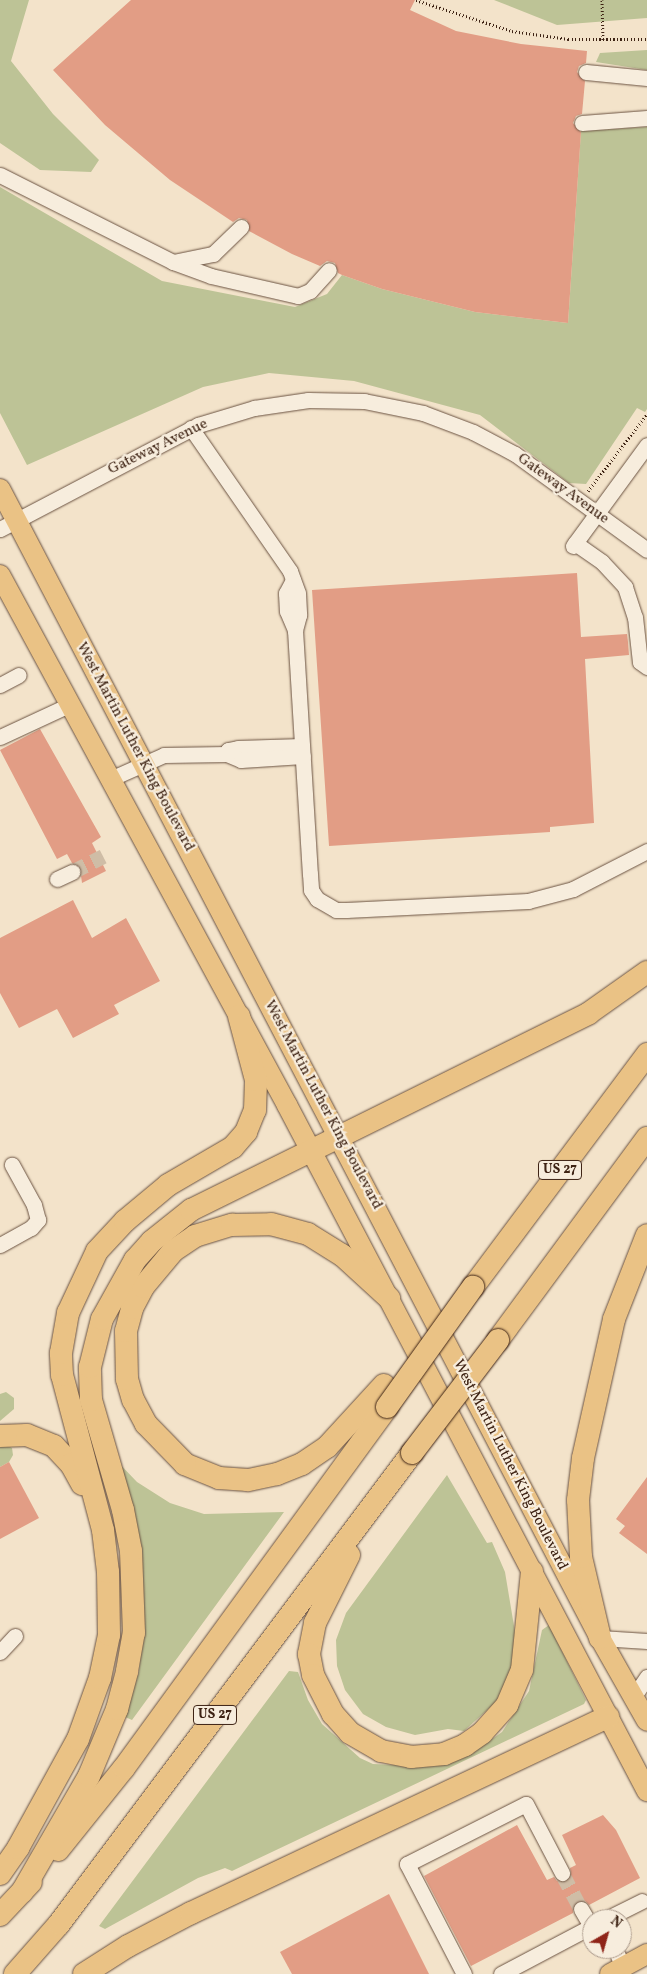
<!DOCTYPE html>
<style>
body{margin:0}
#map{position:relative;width:647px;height:1974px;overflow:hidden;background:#f3e3ca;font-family:Vollkorn,serif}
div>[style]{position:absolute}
.green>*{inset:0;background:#bdc396}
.building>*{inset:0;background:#e29d85}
.minor-tunnel>*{height:15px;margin-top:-7.5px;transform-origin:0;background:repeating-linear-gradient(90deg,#cfbda6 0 15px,transparent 0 23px)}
.path>*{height:3px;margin-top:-1.5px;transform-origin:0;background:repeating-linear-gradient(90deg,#3e2314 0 1px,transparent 0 3.5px)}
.roads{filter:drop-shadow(0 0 1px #6b5342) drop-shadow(0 0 1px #6b5342)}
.minor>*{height:15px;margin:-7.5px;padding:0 7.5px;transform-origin:7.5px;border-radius:7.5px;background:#f7eddd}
.major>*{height:20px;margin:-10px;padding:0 10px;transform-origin:10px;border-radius:10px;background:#eac285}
.highway>*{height:22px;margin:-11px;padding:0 11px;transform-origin:11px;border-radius:11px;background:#eac285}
.bridges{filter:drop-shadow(0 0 1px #3e2314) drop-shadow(0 0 1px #3e2314)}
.highway-bridge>*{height:22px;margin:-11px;padding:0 11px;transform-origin:11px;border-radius:11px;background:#eac285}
span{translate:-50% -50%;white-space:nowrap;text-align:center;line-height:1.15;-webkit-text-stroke:4.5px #f7eddd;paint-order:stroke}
.shield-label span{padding:1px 4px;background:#f7eddd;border:1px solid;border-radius:4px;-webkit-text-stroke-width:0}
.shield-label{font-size:14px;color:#3e2314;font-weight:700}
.street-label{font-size:15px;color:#3e2314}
.north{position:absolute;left:582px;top:1909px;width:50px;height:50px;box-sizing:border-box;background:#f7eddd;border:1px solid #ad9c8d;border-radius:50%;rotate:38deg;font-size:14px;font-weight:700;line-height:20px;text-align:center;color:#3e2314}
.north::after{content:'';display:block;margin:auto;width:18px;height:22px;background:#8f2418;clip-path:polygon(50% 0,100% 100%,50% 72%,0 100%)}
</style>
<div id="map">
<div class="green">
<div style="clip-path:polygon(0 0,29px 0,11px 61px,53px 114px,99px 160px,91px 172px,40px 170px,0 143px)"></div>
<div style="clip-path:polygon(494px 0,647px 0,647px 18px,557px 25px)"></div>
<div style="clip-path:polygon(647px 50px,647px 70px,596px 62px,600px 53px)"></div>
<div style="clip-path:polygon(647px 127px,647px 409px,645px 412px,637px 408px,586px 484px,569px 483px,480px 415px,354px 381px,269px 373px,203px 387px,27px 465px,0 413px,0 187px,162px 281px,295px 307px,327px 294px,342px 275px,382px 289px,475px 312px,568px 323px,581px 131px)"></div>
<div style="clip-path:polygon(6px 1392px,14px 1398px,14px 1409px,0 1421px,0 1394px)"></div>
<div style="clip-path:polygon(0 1442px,12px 1448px,13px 1455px,9px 1462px,0 1467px)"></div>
<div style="clip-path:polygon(114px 1458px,137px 1482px,170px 1503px,204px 1514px,284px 1512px,132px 1720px,125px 1717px,139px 1671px,144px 1602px)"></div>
<div style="clip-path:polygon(447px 1475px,487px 1543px,492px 1542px,505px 1572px,516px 1638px,514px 1663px,496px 1702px,464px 1731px,448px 1729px,415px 1735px,386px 1727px,363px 1714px,345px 1690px,337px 1666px,336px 1640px,346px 1613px)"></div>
<div style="clip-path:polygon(549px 1625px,586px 1700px,584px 1704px,232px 1871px,225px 1868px,198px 1878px,105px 1929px,99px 1926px,289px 1671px,298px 1672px,308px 1700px,322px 1724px,360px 1758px,373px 1764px,417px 1766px,474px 1752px,502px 1732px,529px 1691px,542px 1630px)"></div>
</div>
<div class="building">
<div style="clip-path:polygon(131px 0,415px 0,410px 10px,456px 31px,521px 44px,587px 51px,586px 63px,579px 66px,577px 72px,585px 81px,582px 114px,576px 116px,573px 123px,581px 132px,568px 323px,475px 312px,382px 289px,342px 275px,338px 273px,335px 263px,327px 261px,320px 266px,292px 254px,249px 231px,247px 220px,239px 218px,233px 222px,170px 180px,105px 125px,53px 70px)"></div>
<div style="clip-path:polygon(577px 573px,581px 637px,627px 634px,628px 642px,629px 655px,585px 659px,594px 823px,550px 827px,550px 832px,329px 846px,312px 590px)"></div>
<div style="clip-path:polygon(40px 729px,101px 837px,92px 843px,106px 871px,82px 883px,80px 868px,72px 863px,67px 854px,57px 859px,0 750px)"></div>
<div style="clip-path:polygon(73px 900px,92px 938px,126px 918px,160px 981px,114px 1005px,119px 1014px,73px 1038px,57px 1009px,19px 1028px,0 993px,0 938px)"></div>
<div style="clip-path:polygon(9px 1462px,39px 1518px,0 1539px,0 1467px)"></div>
<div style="clip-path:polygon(647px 1477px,647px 1554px,619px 1533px,625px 1526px,616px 1519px)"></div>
<div style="clip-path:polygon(603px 1815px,616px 1830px,640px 1878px,589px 1905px,585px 1901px,577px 1901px,573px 1905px,573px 1913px,471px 1966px,424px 1876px,517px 1825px,547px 1880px,554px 1877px,557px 1881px,566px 1881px,571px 1874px,570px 1868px,576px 1865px,562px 1835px)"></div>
<div style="clip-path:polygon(389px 1894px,429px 1974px,292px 1974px,280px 1952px)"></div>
</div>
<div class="minor-tunnel">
<div style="left:72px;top:872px;width:35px;rotate:-27deg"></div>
<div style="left:562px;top:1873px;width:41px;rotate:62.2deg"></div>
</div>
<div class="path">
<div style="left:416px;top:0;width:101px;rotate:17.9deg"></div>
<div style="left:512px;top:31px;width:57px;rotate:8.1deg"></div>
<div style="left:568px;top:39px;width:79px"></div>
<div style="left:602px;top:0;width:40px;rotate:88.6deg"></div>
<div style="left:588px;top:491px;width:97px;rotate:-52.5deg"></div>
</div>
<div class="roads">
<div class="minor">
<div style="left:586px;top:72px;width:61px;rotate:5.6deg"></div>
<div style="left:582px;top:123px;width:65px;rotate:-4.4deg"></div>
<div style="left:0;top:175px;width:194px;rotate:26.7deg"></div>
<div style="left:173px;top:262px;width:40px;rotate:20.2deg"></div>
<div style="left:211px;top:276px;width:89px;rotate:12.9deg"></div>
<div style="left:298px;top:296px;width:13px;rotate:-23deg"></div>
<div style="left:310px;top:291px;width:28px;rotate:-48deg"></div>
<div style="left:173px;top:262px;width:41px;rotate:-11.3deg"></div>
<div style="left:213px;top:254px;width:39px;rotate:-44deg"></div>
<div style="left:191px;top:428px;width:174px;rotate:55.3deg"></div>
<div style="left:290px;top:571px;width:23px;rotate:70deg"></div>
<div style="left:298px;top:593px;width:22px;rotate:87deg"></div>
<div style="left:299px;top:615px;width:16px;rotate:105deg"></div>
<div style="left:295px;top:630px;width:244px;rotate:86.5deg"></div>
<div style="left:310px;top:874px;width:16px;rotate:86deg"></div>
<div style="left:311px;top:890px;width:11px;rotate:56deg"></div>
<div style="left:317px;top:899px;width:22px;rotate:30deg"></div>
<div style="left:336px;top:910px;width:10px"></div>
<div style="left:346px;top:910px;width:182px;rotate:-2.8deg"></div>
<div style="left:528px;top:901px;width:47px;rotate:-14.9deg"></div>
<div style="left:573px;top:889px;width:83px;rotate:-27.2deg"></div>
<div style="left:0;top:529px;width:224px;rotate:-27.7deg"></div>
<div style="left:198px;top:425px;width:59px;rotate:-16.9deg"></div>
<div style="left:254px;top:408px;width:55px;rotate:-8.4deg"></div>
<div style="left:308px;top:400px;width:56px;rotate:1deg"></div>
<div style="left:364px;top:401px;width:60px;rotate:11.5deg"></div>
<div style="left:423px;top:413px;width:53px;rotate:20.8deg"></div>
<div style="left:473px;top:432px;width:47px;rotate:27.6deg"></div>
<div style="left:515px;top:454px;width:163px;rotate:36deg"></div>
<div style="left:575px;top:543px;width:33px;rotate:35deg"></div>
<div style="left:602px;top:562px;width:34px;rotate:47deg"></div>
<div style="left:625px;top:587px;width:32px;rotate:72deg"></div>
<div style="left:635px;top:617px;width:45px;rotate:83.7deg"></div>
<div style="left:640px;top:662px;width:9px;rotate:36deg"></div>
<div style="left:573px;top:546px;width:125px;rotate:-53.8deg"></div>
<div style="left:293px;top:580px;width:15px;rotate:118deg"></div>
<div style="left:286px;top:593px;width:18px;rotate:87deg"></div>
<div style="left:287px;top:611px;width:21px;rotate:67deg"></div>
<div style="left:0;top:685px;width:21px;rotate:-28deg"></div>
<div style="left:0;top:737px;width:76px;rotate:-24.9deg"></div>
<div style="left:227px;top:754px;width:4px;rotate:-76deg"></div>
<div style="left:228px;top:750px;width:10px;rotate:-11deg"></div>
<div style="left:238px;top:748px;width:64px;rotate:-1.8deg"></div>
<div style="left:110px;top:779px;width:59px;rotate:-24deg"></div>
<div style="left:164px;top:755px;width:63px;rotate:-0.9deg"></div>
<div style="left:227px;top:754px;width:15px;rotate:23deg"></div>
<div style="left:241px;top:760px;width:62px;rotate:-3.7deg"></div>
<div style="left:57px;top:879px;width:17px;rotate:-25deg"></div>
<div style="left:0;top:1245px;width:35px;rotate:-29deg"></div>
<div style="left:31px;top:1228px;width:11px;rotate:-49deg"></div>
<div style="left:38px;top:1220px;width:16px;rotate:-105deg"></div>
<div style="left:34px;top:1205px;width:46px;rotate:-118.8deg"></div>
<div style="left:600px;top:1638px;width:47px;rotate:3.7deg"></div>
<div style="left:0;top:1652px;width:22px;rotate:-47deg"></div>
<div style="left:634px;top:1696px;width:23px;rotate:-56deg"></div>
<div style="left:581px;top:1909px;width:20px;rotate:60deg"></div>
<div style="left:606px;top:1919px;width:40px;rotate:-26.6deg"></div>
<div style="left:615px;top:1949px;width:20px;rotate:66deg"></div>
<div style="left:464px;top:1974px;width:124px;rotate:-117.4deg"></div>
<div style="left:407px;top:1864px;width:133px;rotate:-26.8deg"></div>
<div style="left:526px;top:1804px;width:78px;rotate:62.4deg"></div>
<div style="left:501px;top:1974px;width:103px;rotate:-27.8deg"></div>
</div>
<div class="major">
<div style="left:0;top:489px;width:1296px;rotate:62.43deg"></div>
<div style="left:600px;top:1638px;width:95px;rotate:60.5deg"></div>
<div style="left:0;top:575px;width:603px;rotate:61.56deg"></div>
<div style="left:287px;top:1105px;width:775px;rotate:62.31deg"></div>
<div style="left:610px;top:1974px;width:42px;rotate:-28.4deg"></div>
</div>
<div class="highway">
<div style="left:473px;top:1287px;width:291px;rotate:-53.2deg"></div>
<div style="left:498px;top:1340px;width:251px;rotate:-53.6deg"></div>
<div style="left:384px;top:1385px;width:84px;rotate:132.6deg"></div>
<div style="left:327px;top:1447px;width:30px;rotate:146deg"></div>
<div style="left:302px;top:1464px;width:27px;rotate:158deg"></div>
<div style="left:277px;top:1474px;width:30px;rotate:168deg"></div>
<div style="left:248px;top:1480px;width:29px;rotate:-176deg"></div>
<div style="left:219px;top:1478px;width:37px;rotate:-158deg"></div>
<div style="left:185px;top:1464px;width:56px;rotate:-134.3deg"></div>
<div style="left:146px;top:1424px;width:27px;rotate:-118deg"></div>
<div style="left:133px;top:1400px;width:22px;rotate:-106deg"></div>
<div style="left:127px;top:1379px;width:48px;rotate:-91.2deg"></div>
<div style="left:126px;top:1331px;width:24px;rotate:-75deg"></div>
<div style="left:132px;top:1308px;width:24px;rotate:-62deg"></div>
<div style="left:143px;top:1287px;width:47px;rotate:-50.2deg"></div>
<div style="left:173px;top:1251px;width:27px;rotate:-34deg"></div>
<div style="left:195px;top:1236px;width:39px;rotate:-17deg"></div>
<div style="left:232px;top:1225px;width:39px;rotate:-1deg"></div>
<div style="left:271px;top:1224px;width:38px;rotate:15deg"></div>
<div style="left:308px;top:1234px;width:40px;rotate:32deg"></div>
<div style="left:342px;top:1255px;width:64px;rotate:42.5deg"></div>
<div style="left:0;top:1436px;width:27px;rotate:-2deg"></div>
<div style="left:27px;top:1435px;width:29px;rotate:22deg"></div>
<div style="left:54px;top:1446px;width:25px;rotate:47deg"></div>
<div style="left:71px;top:1464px;width:23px;rotate:61deg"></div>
<div style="left:349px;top:1555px;width:76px;rotate:116.6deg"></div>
<div style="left:315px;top:1623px;width:32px;rotate:101deg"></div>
<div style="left:309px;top:1654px;width:21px;rotate:79deg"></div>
<div style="left:313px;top:1675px;width:44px;rotate:62.9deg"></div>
<div style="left:333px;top:1714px;width:25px;rotate:48deg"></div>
<div style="left:350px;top:1733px;width:36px;rotate:30deg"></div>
<div style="left:381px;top:1751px;width:31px;rotate:11deg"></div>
<div style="left:411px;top:1757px;width:33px;rotate:-5deg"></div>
<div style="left:444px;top:1754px;width:23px;rotate:-23deg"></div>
<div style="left:465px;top:1745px;width:21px;rotate:-35deg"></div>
<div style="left:482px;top:1733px;width:38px;rotate:-48deg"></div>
<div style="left:507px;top:1705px;width:38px;rotate:-67deg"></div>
<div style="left:522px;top:1670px;width:99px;rotate:-84.2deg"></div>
<div style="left:600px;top:1638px;width:83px;rotate:-103.2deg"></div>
<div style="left:581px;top:1557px;width:57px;rotate:-93deg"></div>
<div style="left:578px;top:1500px;width:42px;rotate:-83.2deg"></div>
<div style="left:583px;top:1458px;width:142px;rotate:-77.4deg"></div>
<div style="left:614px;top:1319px;width:90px;rotate:-68.6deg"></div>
<div style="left:58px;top:1850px;width:105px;rotate:-51.2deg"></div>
<div style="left:124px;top:1768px;width:447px;rotate:-53.9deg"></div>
<div style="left:0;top:1874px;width:32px;rotate:-55deg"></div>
<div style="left:18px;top:1848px;width:124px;rotate:-61.2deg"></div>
<div style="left:78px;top:1739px;width:65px;rotate:-70.2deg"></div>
<div style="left:100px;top:1678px;width:44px;rotate:-78.2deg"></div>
<div style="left:109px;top:1635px;width:63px;rotate:-90.9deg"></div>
<div style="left:108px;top:1572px;width:42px;rotate:-96.8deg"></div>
<div style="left:103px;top:1530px;width:160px;rotate:-104.8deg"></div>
<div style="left:62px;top:1375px;width:22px;rotate:-93deg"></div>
<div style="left:61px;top:1353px;width:41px;rotate:-80.1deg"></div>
<div style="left:68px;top:1313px;width:68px;rotate:-64.9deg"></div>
<div style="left:97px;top:1251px;width:41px;rotate:-47deg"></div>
<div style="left:125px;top:1221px;width:56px;rotate:-39.9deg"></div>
<div style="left:168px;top:1185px;width:75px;rotate:-30.3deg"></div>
<div style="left:233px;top:1147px;width:20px;rotate:-49deg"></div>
<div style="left:246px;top:1132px;width:24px;rotate:-68deg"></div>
<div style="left:255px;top:1110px;width:30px;rotate:-88deg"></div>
<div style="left:256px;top:1080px;width:66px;rotate:-104.9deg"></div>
<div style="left:22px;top:1892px;width:134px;rotate:-60deg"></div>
<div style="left:89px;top:1776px;width:73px;rotate:-67.3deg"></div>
<div style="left:117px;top:1709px;width:39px;rotate:-75deg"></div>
<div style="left:127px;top:1671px;width:39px;rotate:-80deg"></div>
<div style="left:134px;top:1633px;width:82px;rotate:-92.1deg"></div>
<div style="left:131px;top:1551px;width:42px;rotate:-101deg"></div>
<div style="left:123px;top:1510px;width:115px;rotate:-106.2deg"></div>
<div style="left:91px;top:1400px;width:33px;rotate:-92deg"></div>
<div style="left:90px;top:1367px;width:49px;rotate:-76deg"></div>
<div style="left:102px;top:1319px;width:68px;rotate:-60.8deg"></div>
<div style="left:135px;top:1260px;width:25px;rotate:-48deg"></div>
<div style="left:152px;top:1241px;width:50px;rotate:-38.5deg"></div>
<div style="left:191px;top:1210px;width:444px;rotate:-26.3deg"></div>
<div style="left:589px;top:1013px;width:71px;rotate:-35.3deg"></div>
<div style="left:0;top:1915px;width:45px;rotate:-46.8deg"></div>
<div style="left:15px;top:1974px;width:67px;rotate:-48.7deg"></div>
<div style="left:59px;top:1924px;width:589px;rotate:-53.15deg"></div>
<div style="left:84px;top:1974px;width:52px;rotate:-32.5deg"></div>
<div style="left:128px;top:1946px;width:71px;rotate:-27.6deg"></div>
<div style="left:191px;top:1913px;width:461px;rotate:-25.2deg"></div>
</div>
</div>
<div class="bridges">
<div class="highway-bridge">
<div style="left:387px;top:1407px;width:148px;rotate:-54.4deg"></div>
<div style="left:412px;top:1453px;width:142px;rotate:-52.7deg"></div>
</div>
</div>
<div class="shield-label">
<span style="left:560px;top:1170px">US 27</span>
<span style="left:215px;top:1715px">US 27</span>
</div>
<div class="street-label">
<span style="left:158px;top:447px;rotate:-26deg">Gateway Avenue</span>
<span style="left:563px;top:489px;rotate:36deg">Gateway Avenue</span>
<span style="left:135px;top:747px;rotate:62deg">West Martin Luther King Boulevard</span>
<span style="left:323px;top:1105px;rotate:62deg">West Martin Luther King Boulevard</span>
<span style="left:510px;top:1465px;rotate:63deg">West Martin Luther King Boulevard</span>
</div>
<div class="north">N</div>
</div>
